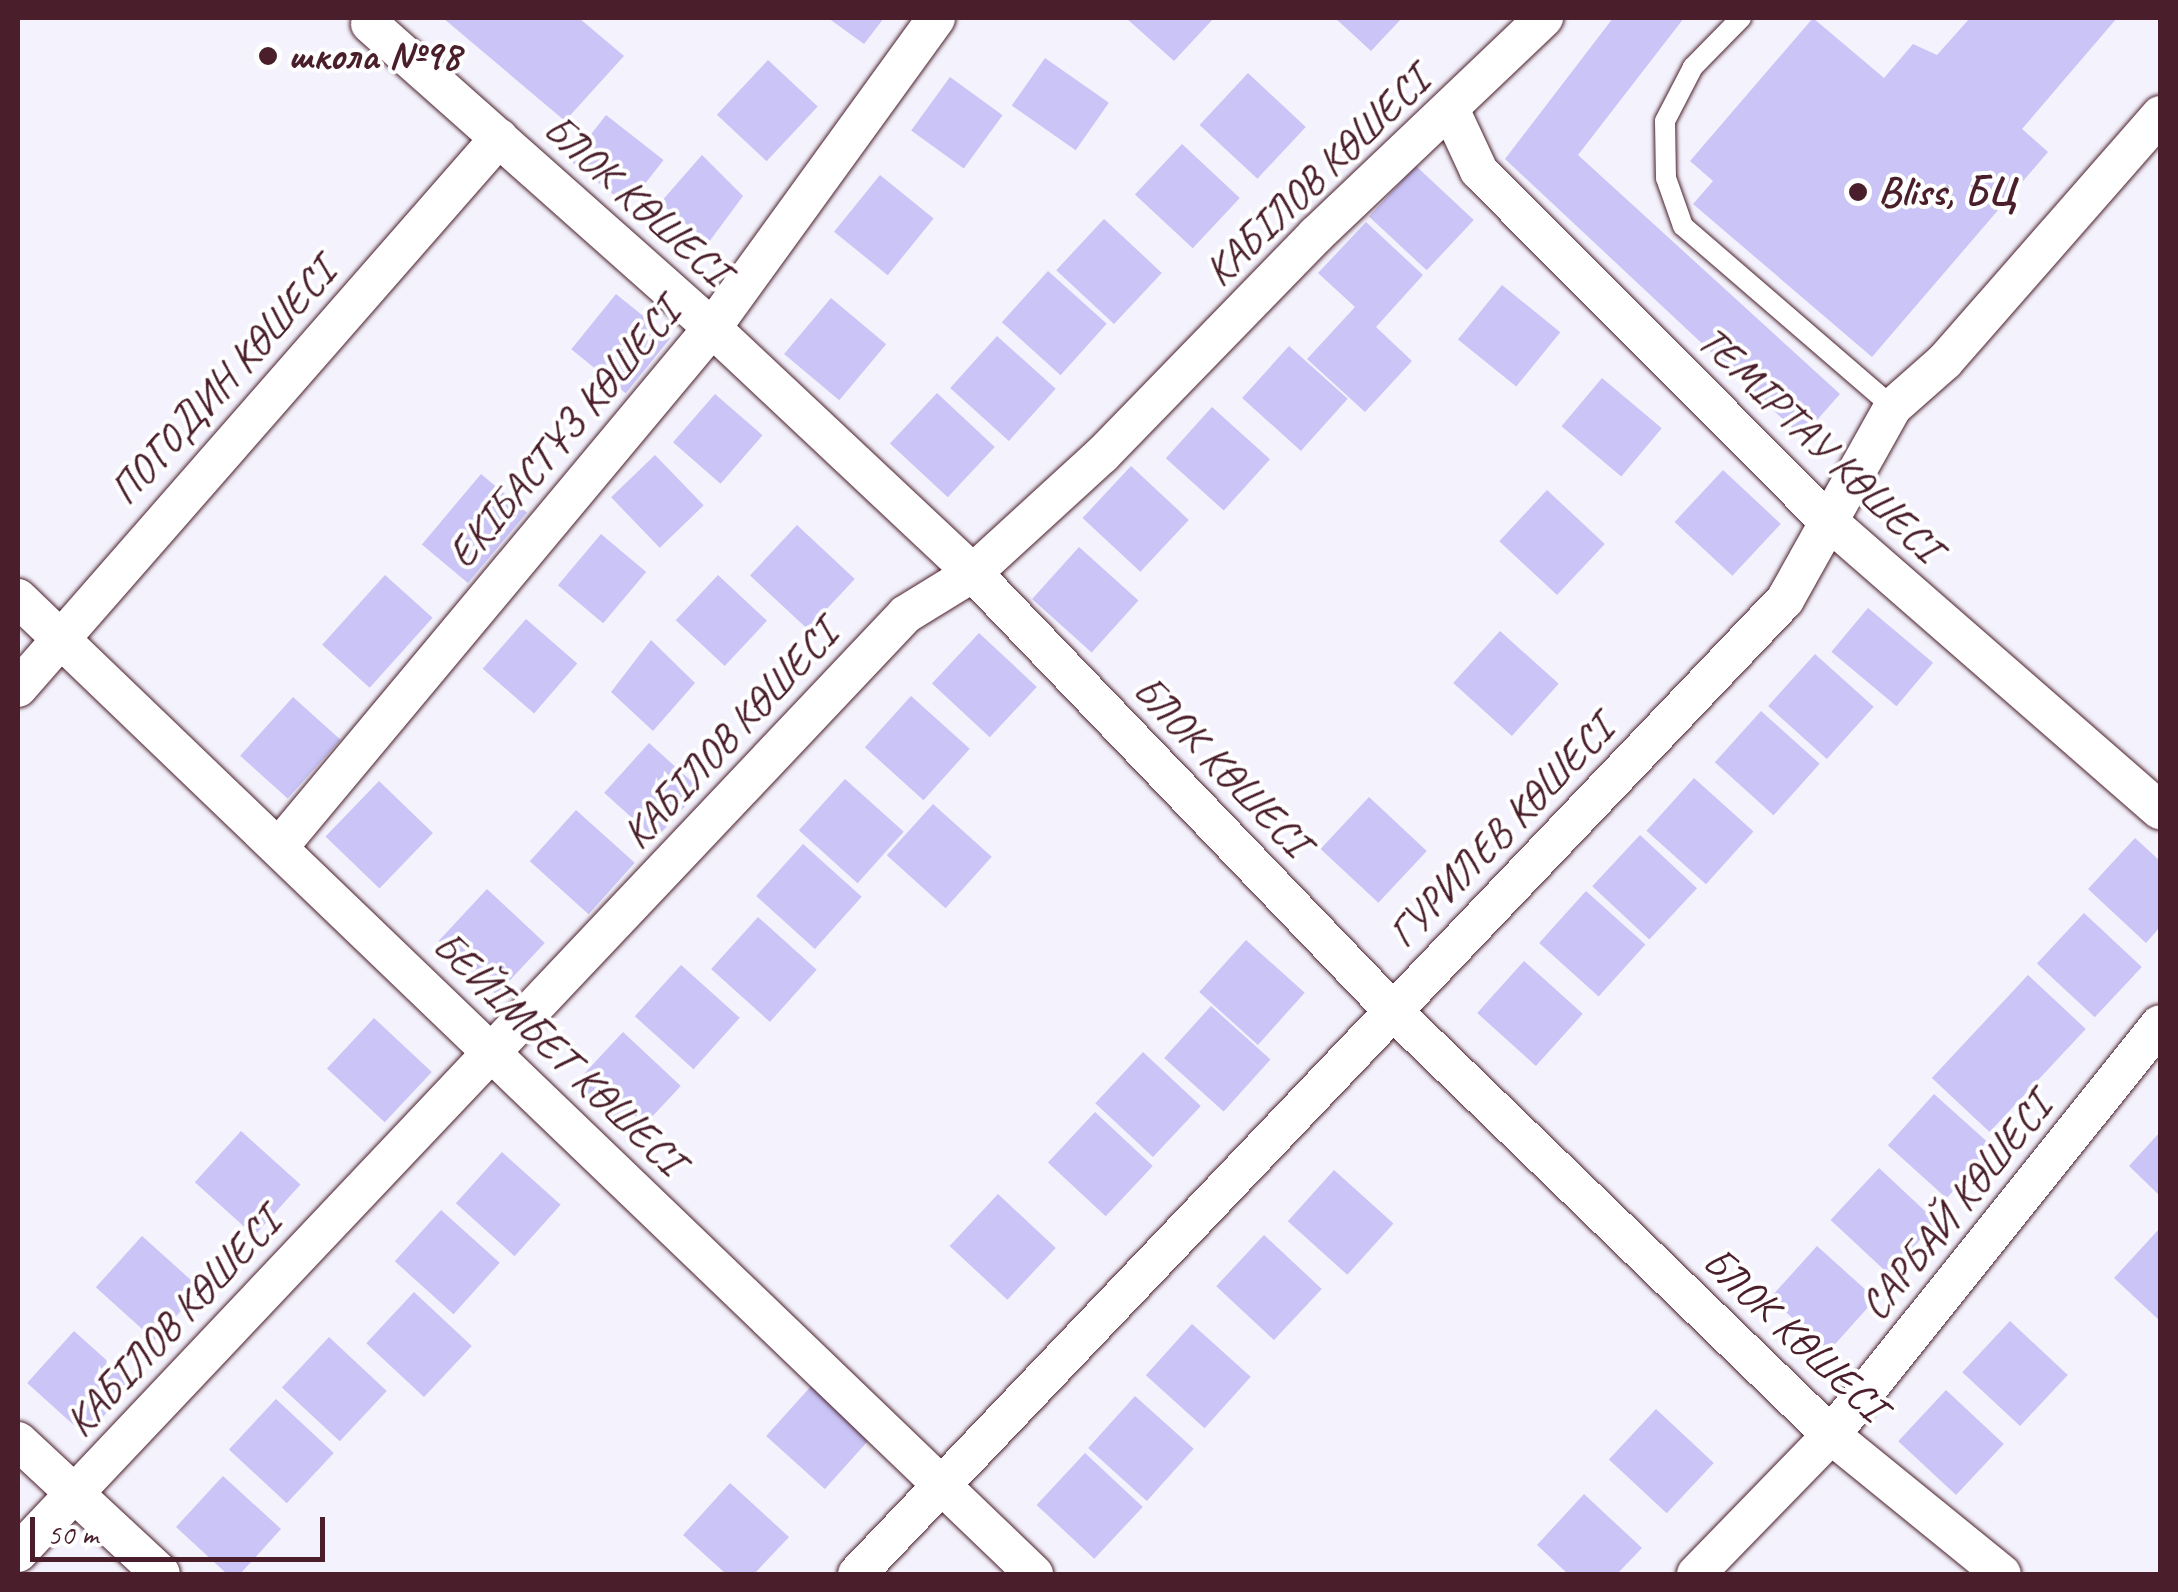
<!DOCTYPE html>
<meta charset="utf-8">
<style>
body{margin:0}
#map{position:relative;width:2178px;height:1592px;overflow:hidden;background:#f4f3fd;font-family:Caveat,sans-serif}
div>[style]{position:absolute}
.building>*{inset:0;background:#cac4f7;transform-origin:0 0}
.roads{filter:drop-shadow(0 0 2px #4a1f2b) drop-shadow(0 0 2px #4a1f2b)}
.service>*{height:20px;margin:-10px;padding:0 10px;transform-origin:10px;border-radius:10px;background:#fff}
.minor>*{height:38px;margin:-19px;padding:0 19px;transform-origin:19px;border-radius:19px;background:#fff}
.dots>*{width:28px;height:28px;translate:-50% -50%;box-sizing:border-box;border:5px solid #fff;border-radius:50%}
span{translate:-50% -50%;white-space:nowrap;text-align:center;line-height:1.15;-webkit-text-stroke:8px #fff;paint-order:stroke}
.poi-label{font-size:42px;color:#4a1f2b;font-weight:700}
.left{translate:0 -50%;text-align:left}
.street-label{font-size:42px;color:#4a1f2b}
.frame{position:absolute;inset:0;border:20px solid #4a1f2b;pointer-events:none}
.scale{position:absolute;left:30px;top:1517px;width:295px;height:45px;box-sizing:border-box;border:5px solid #4a1f2b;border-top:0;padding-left:12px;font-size:30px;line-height:35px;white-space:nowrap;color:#4a1f2b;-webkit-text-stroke:8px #fff;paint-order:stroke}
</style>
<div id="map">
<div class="building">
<div style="clip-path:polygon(443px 18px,579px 18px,624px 56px,565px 121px)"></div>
<div style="clip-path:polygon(828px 18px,884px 18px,864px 44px)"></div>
<div style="clip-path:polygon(1126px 18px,1214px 18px,1174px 61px)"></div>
<div style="clip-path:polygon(1335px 18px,1402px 18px,1371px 51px)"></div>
<div style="clip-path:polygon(1613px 18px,1684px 18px,1578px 155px,1840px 394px,1802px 437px,1505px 159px)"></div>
<div style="clip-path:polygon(1813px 18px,1884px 78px,1913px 44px,1937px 55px,1970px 18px,2117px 18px,2022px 129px,2048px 152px,1872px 357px,1693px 204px,1713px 181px,1690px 161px)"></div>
<div style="left:1045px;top:58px;width:78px;height:58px;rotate:35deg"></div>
<div style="left:768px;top:60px;width:68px;height:75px;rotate:43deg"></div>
<div style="left:1248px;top:73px;width:79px;height:71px;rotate:43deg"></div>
<div style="left:950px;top:77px;width:65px;height:66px;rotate:36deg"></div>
<div style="left:606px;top:115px;width:73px;height:58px;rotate:38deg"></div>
<div style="left:1182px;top:144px;width:79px;height:69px;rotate:43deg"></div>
<div style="clip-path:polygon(702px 155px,743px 196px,709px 242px,660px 203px)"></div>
<div style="left:1416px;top:166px;width:79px;height:69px;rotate:43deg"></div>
<div style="left:880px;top:175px;width:69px;height:73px;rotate:39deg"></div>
<div style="left:1104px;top:219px;width:79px;height:70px;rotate:43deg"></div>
<div style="clip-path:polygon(1366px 222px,1423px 275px,1376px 327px,1412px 361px,1365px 412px,1307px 359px,1355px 307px,1318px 273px)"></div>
<div style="left:1048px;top:271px;width:79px;height:69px;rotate:42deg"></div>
<div style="left:1502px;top:285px;width:75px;height:70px;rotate:39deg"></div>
<div style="left:616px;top:294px;width:70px;height:71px;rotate:39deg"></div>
<div style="left:831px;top:298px;width:72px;height:73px;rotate:40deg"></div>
<div style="left:997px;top:336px;width:79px;height:70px;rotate:42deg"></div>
<div style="left:1289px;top:346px;width:79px;height:70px;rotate:42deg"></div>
<div style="left:1602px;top:378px;width:78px;height:63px;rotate:40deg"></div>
<div style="left:937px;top:393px;width:79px;height:69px;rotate:43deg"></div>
<div style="left:715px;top:394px;width:63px;height:64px;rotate:41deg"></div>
<div style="left:1212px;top:407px;width:78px;height:69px;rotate:42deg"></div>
<div style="left:655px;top:455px;width:70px;height:61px;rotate:46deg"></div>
<div style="left:1131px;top:466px;width:79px;height:71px;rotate:43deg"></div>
<div style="left:1723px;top:470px;width:79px;height:71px;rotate:43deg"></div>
<div style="left:481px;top:474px;width:60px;height:92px;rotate:40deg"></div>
<div style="left:1547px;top:490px;width:79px;height:70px;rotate:43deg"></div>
<div style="left:797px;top:525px;width:79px;height:69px;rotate:43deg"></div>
<div style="left:601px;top:534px;width:59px;height:67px;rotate:40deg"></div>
<div style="left:1079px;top:547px;width:80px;height:70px;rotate:42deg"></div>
<div style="left:385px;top:575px;width:64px;height:94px;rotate:42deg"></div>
<div style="left:718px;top:575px;width:67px;height:62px;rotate:43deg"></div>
<div style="left:1868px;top:608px;width:85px;height:57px;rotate:40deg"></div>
<div style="left:526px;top:619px;width:68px;height:66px;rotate:41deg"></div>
<div style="left:1500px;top:631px;width:79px;height:70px;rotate:42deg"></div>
<div style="left:979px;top:633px;width:79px;height:69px;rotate:43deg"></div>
<div style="clip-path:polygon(651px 640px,695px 683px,653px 731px,611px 692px)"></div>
<div style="left:1815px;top:654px;width:79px;height:70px;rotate:42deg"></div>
<div style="left:911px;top:696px;width:79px;height:69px;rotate:42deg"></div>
<div style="left:293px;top:697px;width:64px;height:79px;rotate:42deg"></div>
<div style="left:1761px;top:711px;width:79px;height:69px;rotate:42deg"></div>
<div style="left:649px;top:743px;width:69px;height:67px;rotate:42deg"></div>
<div style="left:1694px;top:778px;width:80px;height:71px;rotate:42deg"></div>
<div style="left:845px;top:779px;width:79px;height:69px;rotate:42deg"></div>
<div style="left:379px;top:781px;width:75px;height:77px;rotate:44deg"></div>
<div style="left:1369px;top:797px;width:79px;height:71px;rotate:43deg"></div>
<div style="left:933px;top:804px;width:79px;height:69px;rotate:42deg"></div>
<div style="left:576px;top:810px;width:79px;height:69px;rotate:42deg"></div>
<div style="left:1640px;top:835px;width:78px;height:70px;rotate:43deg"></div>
<div style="clip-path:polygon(2135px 838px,2160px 861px,2160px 927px,2146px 943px,2088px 889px)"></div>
<div style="left:803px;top:844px;width:79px;height:70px;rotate:42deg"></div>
<div style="left:487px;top:889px;width:79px;height:71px;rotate:43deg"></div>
<div style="left:1586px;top:891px;width:80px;height:70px;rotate:42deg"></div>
<div style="left:2084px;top:913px;width:79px;height:69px;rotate:43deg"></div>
<div style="left:758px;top:917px;width:79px;height:70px;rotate:42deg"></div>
<div style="left:1246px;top:940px;width:79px;height:70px;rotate:42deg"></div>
<div style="left:1524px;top:961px;width:79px;height:70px;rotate:42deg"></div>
<div style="left:681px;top:965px;width:79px;height:69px;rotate:42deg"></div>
<div style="left:2028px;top:975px;width:79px;height:141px;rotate:43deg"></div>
<div style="left:1211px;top:1006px;width:80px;height:70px;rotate:42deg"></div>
<div style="left:374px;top:1018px;width:79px;height:69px;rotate:43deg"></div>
<div style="left:623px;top:1032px;width:79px;height:70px;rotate:43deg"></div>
<div style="left:1143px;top:1052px;width:79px;height:70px;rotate:43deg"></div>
<div style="left:1934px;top:1094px;width:79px;height:69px;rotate:42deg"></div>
<div style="left:1095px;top:1112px;width:79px;height:69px;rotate:43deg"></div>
<div style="left:241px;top:1131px;width:80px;height:69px;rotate:42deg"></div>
<div style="clip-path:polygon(2160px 1132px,2160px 1196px,2129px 1166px)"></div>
<div style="left:502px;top:1152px;width:79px;height:69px;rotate:42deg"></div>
<div style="left:1879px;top:1168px;width:79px;height:71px;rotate:43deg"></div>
<div style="left:1334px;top:1170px;width:80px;height:69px;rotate:42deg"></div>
<div style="left:998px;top:1194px;width:79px;height:71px;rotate:43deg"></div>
<div style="left:441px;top:1210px;width:79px;height:69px;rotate:42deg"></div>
<div style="clip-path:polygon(2160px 1228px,2160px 1321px,2114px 1278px)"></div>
<div style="left:1264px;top:1235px;width:79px;height:70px;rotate:43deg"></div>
<div style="left:142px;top:1236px;width:79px;height:69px;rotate:42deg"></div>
<div style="left:1817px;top:1246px;width:79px;height:70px;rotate:42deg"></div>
<div style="left:414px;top:1292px;width:79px;height:70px;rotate:43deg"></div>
<div style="left:2010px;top:1321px;width:79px;height:70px;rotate:43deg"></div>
<div style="left:1192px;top:1324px;width:79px;height:69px;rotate:42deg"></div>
<div style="left:74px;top:1331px;width:79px;height:70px;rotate:42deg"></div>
<div style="left:329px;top:1337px;width:79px;height:69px;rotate:43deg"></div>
<div style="left:813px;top:1384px;width:79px;height:70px;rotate:42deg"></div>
<div style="left:1946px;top:1390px;width:79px;height:70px;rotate:43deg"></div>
<div style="left:1135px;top:1396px;width:79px;height:70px;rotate:42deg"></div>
<div style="left:276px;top:1399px;width:79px;height:69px;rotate:43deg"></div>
<div style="left:1656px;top:1409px;width:79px;height:69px;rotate:43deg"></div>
<div style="left:1085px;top:1453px;width:79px;height:71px;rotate:43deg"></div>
<div style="clip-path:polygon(223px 1476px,281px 1529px,240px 1574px,227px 1574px,176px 1527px)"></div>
<div style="clip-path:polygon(730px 1483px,789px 1537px,754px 1574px,726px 1574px,683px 1535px)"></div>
<div style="clip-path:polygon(1584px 1494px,1642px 1548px,1617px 1574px,1568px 1574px,1537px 1545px)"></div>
</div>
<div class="roads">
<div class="service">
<div style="left:1741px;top:18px;width:69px;rotate:134.4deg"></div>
<div style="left:1693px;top:67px;width:61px;rotate:117.4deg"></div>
<div style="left:1665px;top:121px;width:57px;rotate:89deg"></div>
<div style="left:1666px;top:178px;width:51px;rotate:70.5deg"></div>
<div style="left:1683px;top:226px;width:277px;rotate:40.8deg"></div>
</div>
<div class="minor">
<div style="left:370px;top:24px;width:458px;rotate:41.6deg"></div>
<div style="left:712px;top:328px;width:358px;rotate:43.2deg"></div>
<div style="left:973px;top:573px;width:607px;rotate:46.2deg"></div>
<div style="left:1393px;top:1011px;width:610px;rotate:44.07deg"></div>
<div style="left:1831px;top:1435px;width:220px;rotate:39.1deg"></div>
<div style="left:1451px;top:111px;width:66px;rotate:65deg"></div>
<div style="left:1479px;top:171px;width:491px;rotate:45.1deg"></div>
<div style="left:1826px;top:519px;width:443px;rotate:41.1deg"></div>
<div style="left:18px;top:598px;width:1409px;rotate:43.85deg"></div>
<div style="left:18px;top:688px;width:731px;rotate:-48.83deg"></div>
<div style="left:279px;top:847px;width:676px;rotate:-50.16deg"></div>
<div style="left:712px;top:328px;width:382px;rotate:-54.1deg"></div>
<div style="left:18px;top:1441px;width:195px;rotate:42.9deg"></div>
<div style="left:18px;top:1553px;width:1292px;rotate:-46.6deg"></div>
<div style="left:906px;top:614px;width:79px;rotate:-31.5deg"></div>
<div style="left:973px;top:573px;width:175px;rotate:-42.5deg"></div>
<div style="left:1102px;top:455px;width:307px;rotate:-45.8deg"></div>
<div style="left:1316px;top:235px;width:315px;rotate:-43.6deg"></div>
<div style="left:857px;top:1574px;width:1345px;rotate:-46.39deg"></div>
<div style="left:1785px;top:600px;width:221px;rotate:-60.8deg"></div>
<div style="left:1893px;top:407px;width:69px;rotate:-41.5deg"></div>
<div style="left:1945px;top:361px;width:327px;rotate:-48.8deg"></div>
<div style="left:1696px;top:1574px;width:194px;rotate:-45.8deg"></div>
<div style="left:1831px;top:1435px;width:526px;rotate:-51.32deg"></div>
</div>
</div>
<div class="dots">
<div style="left:268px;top:56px;background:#4a1f2b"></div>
<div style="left:1858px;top:192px;background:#4a1f2b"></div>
</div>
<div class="poi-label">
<span class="left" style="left:288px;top:56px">школа №98</span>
<span class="left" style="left:1878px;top:192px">Bliss, БЦ</span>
</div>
<div class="street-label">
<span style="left:1317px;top:177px;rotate:-44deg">КАБІЛОВ КӨШЕСІ</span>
<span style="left:636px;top:200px;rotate:42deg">БЛОК КӨШЕСІ</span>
<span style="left:223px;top:382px;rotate:-48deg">ПОГОДИН КӨШЕСІ</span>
<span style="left:564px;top:434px;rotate:-50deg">ЕКІБАСТҰЗ КӨШЕСІ</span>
<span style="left:1819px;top:444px;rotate:44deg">ТЕМІРТАУ КӨШЕСІ</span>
<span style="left:730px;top:735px;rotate:-47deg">КАБІЛОВ КӨШЕСІ</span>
<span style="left:1221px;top:766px;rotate:46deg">БЛОК КӨШЕСІ</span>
<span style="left:1501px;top:832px;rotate:-46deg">ГУРИЛЕВ КӨШЕСІ</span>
<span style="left:558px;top:1053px;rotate:44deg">БЕЙІМБЕТ КӨШЕСІ</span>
<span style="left:1956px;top:1207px;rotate:-51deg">САРБАЙ КӨШЕСІ</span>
<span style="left:173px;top:1323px;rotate:-47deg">КАБІЛОВ КӨШЕСІ</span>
<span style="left:1794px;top:1334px;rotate:43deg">БЛОК КӨШЕСІ</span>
</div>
<div class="frame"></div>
<div class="scale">50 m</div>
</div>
